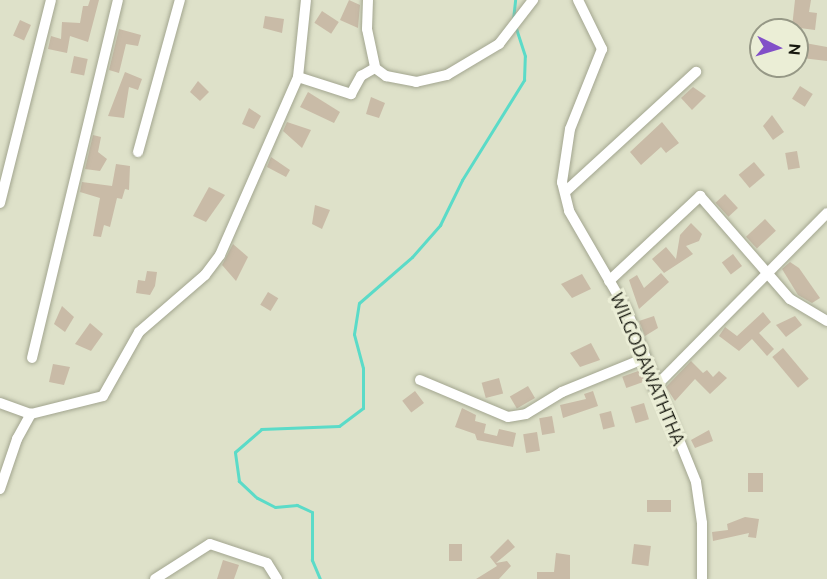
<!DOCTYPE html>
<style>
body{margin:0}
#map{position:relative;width:827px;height:579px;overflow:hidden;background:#dee1c9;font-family:Ubuntu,sans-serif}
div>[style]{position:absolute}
.stream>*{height:3px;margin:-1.5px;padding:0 1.5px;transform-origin:1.5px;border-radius:1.5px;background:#5bdbc8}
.building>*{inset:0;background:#c9bba7;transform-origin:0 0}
.roads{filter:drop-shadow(0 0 2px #a2a58f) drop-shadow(0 0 2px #a2a58f)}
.minor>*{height:10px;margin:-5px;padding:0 5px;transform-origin:5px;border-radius:5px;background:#fff}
span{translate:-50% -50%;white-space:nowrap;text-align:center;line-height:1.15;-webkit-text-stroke:6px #ebeed6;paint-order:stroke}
.street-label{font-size:18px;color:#17180f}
.north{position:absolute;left:749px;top:18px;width:60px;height:60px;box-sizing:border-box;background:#ebeed6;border:2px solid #969886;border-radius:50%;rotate:95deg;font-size:16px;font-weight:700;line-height:24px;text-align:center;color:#17180f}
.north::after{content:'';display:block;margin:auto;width:21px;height:27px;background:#8250c8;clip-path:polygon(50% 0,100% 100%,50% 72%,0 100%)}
</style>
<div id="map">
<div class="stream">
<div style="left:513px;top:20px;width:20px;rotate:-84deg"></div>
<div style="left:320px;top:579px;width:21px;rotate:-113deg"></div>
<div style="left:312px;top:560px;width:48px;rotate:-90deg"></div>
<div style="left:312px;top:512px;width:17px;rotate:-155deg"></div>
<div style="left:297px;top:505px;width:22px;rotate:175deg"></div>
<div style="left:275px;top:507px;width:20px;rotate:-153deg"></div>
<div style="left:257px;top:498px;width:25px;rotate:-137deg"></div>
<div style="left:239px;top:481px;width:29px;rotate:-98deg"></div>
<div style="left:235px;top:452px;width:35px;rotate:-41deg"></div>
<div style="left:261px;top:429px;width:78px;rotate:-2.2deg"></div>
<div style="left:339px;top:426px;width:30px;rotate:-37deg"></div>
<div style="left:363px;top:408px;width:40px;rotate:-90deg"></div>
<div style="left:363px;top:368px;width:35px;rotate:-105deg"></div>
<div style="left:354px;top:334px;width:31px;rotate:-81deg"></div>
<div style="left:359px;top:303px;width:70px;rotate:-41deg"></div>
<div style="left:412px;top:257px;width:43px;rotate:-48.8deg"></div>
<div style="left:440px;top:225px;width:50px;rotate:-63.9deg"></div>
<div style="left:462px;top:180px;width:118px;rotate:-58.2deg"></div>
<div style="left:524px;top:80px;width:24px;rotate:-88deg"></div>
<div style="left:525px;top:56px;width:28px;rotate:-108deg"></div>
</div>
<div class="building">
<div style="clip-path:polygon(90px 0,99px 0,88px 42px,70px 36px,67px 53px,48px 49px,51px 36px,61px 39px,62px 22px,80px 23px,83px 6px,88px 6px)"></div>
<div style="clip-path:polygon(349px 0,360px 5px,358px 28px,340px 20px)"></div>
<div style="clip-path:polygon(795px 0,811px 0,809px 12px,817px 13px,815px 30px,792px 27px)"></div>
<div style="left:322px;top:11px;width:20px;height:14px;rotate:33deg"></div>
<div style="clip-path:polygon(265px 16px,284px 19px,282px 33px,263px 28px)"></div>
<div style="left:20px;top:20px;width:12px;height:17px;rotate:24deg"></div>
<div style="clip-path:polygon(119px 29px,141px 35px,138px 46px,126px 44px,119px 73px,109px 70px)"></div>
<div style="clip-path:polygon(805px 43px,827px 47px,827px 61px,802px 58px)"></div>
<div style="left:74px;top:56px;width:14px;height:17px;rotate:12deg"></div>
<div style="clip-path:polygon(125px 72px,142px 79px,138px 90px,129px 87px,124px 118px,108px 116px)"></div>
<div style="clip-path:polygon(198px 81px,209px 92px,200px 101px,190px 92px)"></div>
<div style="left:800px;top:86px;width:15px;height:15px;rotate:32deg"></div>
<div style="clip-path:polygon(693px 87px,706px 96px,692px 110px,681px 98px)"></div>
<div style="clip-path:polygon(308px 92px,340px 112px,334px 123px,300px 107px)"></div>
<div style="clip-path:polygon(371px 97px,385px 103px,379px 118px,366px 114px)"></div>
<div style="clip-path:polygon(249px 108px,261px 116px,254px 129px,242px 124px)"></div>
<div style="clip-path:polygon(772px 115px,784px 132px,773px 140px,763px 126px)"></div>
<div style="clip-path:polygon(287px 122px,311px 130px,302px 148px,283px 131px)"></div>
<div style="clip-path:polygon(662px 122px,679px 143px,666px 153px,661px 147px,641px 165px,630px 152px)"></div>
<div style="clip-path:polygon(93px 135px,101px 137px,98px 152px,107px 159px,100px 171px,85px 169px)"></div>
<div style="left:797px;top:151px;width:17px;height:12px;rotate:80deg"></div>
<div style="clip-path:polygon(271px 157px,290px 170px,286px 177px,267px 167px)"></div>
<div style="left:754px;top:162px;width:17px;height:20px;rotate:50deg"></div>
<div style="clip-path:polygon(116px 164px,130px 166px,129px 190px,125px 189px,122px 199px,117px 198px,110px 227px,104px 225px,101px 237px,93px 236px,100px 198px,80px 192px,82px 182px,112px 186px)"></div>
<div style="clip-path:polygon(209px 187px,225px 195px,206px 222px,193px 216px)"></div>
<div style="left:725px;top:194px;width:19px;height:13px;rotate:47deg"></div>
<div style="clip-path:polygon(315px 205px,330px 210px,322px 229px,312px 224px)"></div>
<div style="left:765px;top:219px;width:16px;height:26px;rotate:47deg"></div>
<div style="clip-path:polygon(691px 223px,702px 234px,699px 241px,686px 246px,693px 254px,664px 273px,652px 259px,666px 247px,676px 259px,680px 235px)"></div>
<div style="clip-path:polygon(233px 244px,248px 257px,236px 281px,222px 265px)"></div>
<div style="left:733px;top:254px;width:15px;height:14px;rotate:53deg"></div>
<div style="clip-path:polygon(790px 262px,799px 268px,820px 298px,812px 303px,798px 295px,782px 269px)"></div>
<div style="clip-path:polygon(147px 271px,157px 272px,155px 286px,150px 295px,136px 293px,138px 280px,145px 281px)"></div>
<div style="clip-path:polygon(661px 273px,669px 282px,639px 309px,629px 280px,637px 275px,644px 288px)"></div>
<div style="clip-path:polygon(582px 274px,591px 289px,572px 298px,561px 284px)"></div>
<div style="left:268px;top:292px;width:12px;height:15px;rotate:31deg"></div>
<div style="clip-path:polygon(62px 306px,74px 317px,65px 332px,54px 324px)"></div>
<div style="clip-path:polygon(763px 312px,771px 322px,759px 333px,774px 349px,767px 356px,752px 339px,739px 351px,719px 336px,725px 327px,737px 336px)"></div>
<div style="clip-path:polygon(654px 316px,658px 328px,645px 336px,639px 321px)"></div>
<div style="clip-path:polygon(795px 316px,802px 325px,786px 337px,776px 325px)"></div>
<div style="clip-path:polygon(90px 323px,103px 334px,91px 351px,75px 344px)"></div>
<div style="clip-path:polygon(591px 343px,600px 360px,580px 367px,570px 353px)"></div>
<div style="left:783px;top:348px;width:40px;height:14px;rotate:50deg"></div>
<div style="clip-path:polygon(691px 361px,703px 373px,707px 370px,713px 377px,719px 371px,727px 378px,710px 394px,695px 379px,675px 401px,666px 387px)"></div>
<div style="clip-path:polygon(53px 364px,70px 367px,64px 385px,49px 382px)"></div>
<div style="left:641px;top:370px;width:12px;height:20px;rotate:70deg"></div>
<div style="left:499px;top:378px;width:16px;height:18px;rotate:75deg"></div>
<div style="left:528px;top:386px;width:14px;height:21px;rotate:60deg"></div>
<div style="left:415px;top:391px;width:15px;height:16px;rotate:53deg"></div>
<div style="clip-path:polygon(593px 391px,598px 406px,563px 418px,560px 405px,586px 399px,584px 394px)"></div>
<div style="left:644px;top:403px;width:17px;height:14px;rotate:73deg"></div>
<div style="clip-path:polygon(462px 408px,476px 415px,475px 421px,486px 424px,484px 433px,497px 436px,499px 429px,516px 433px,513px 447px,477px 440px,475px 434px,455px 427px)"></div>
<div style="left:611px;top:411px;width:16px;height:12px;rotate:76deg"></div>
<div style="left:552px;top:416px;width:17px;height:13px;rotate:80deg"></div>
<div style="clip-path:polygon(709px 430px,713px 441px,695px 448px,691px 440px)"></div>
<div style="left:537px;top:432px;width:19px;height:14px;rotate:81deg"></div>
<div style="left:748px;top:473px;width:15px;height:19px"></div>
<div style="left:671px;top:500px;width:12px;height:24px;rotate:90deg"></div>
<div style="clip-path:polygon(745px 517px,759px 519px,756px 538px,748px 537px,749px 533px,713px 541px,712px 532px,728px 530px,727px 524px)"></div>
<div style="clip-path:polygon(508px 539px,515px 547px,496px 563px,507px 561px,511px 566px,499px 579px,476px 579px,497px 566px,490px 557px)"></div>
<div style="left:449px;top:544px;width:13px;height:17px"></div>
<div style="left:634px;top:544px;width:17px;height:20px;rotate:7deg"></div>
<div style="clip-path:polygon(556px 553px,570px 555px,570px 579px,537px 579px,537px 572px,554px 572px)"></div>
<div style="clip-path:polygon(223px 560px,239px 565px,234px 579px,217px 579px)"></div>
</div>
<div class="roads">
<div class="minor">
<div style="left:368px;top:0;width:29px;rotate:92deg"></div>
<div style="left:367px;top:29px;width:40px;rotate:78deg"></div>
<div style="left:375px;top:68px;width:14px;rotate:36deg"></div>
<div style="left:386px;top:76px;width:31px;rotate:11deg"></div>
<div style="left:416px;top:82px;width:32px;rotate:-13deg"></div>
<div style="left:447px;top:75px;width:61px;rotate:-30.8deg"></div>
<div style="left:499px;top:44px;width:56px;rotate:-52.3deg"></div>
<div style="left:578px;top:0;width:55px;rotate:63.9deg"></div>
<div style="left:602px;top:49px;width:86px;rotate:111.8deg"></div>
<div style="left:570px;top:129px;width:54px;rotate:98.6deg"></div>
<div style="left:562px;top:182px;width:30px;rotate:76deg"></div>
<div style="left:569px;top:211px;width:116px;rotate:59.9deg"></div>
<div style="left:627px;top:311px;width:184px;rotate:68deg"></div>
<div style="left:696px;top:482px;width:41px;rotate:81.7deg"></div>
<div style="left:702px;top:523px;width:56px;rotate:90deg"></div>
<div style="left:298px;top:77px;width:56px;rotate:17.8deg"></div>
<div style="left:351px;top:94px;width:21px;rotate:-61deg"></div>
<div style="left:361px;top:76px;width:16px;rotate:-30deg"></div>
<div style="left:138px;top:152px;width:158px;rotate:-74.6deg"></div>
<div style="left:565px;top:192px;width:178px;rotate:-42.5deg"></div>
<div style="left:0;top:203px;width:209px;rotate:-75.9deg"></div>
<div style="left:609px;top:281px;width:125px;rotate:-43deg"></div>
<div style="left:700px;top:196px;width:137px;rotate:48.9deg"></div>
<div style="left:790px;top:299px;width:43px;rotate:30.7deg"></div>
<div style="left:32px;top:358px;width:368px;rotate:-76.5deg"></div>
<div style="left:420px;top:380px;width:95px;rotate:22.8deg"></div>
<div style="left:508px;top:417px;width:18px;rotate:-9deg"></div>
<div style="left:526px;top:414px;width:42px;rotate:-31.4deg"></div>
<div style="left:562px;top:392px;width:87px;rotate:-22.2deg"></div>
<div style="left:654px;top:388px;width:246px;rotate:-45.3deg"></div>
<div style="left:0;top:403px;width:33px;rotate:20deg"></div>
<div style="left:31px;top:414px;width:74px;rotate:-14deg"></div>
<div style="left:103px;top:396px;width:73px;rotate:-60.6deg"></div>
<div style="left:139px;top:332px;width:87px;rotate:-40.8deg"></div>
<div style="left:205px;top:275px;width:25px;rotate:-53deg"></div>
<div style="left:220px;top:255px;width:194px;rotate:-66.3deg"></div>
<div style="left:298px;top:77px;width:77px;rotate:-84.1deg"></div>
<div style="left:0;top:489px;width:53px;rotate:-71.2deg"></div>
<div style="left:17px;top:439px;width:29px;rotate:-61deg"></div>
<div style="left:155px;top:579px;width:65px;rotate:-32.5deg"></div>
<div style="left:210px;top:544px;width:60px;rotate:18.4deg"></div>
<div style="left:267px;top:563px;width:19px;rotate:58deg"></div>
</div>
</div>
<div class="street-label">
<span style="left:648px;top:369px;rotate:67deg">WILGODAWATHTHA</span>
</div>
<div class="north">N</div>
</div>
